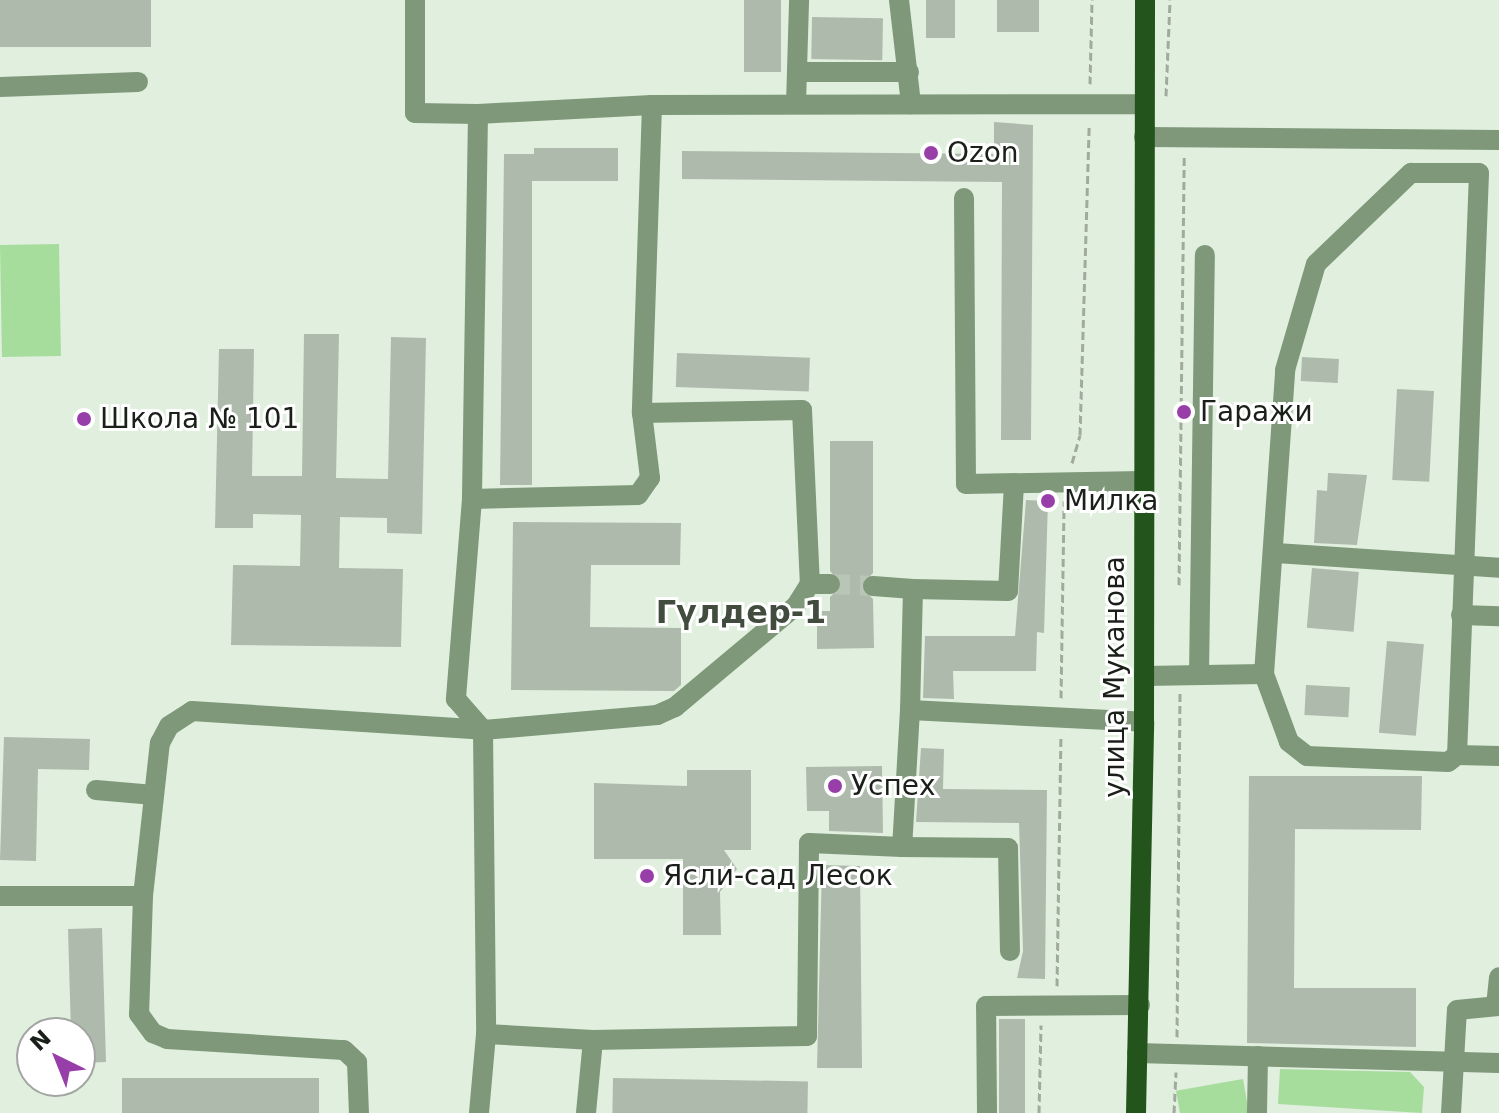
<!DOCTYPE html>
<meta charset="utf-8">
<style>
body{margin:0}
#map{position:relative;width:1499px;height:1113px;overflow:hidden;background:#e1efdf;font-family:"DejaVu Sans",sans-serif}
div>[style]{position:absolute}
.green>*{inset:0;background:#a6dd9d;transform-origin:0 0}
.building>*{inset:0;background:#aebbac;transform-origin:0 0}
.minor-tunnel>*{height:20px;margin-top:-10px;transform-origin:0;background:repeating-linear-gradient(90deg,#b9c5b7 0 20px,transparent 0 30px)}
.path>*{height:3px;margin-top:-1.5px;transform-origin:0;background:repeating-linear-gradient(90deg,#a0ab9e 0 8px,transparent 0 12px)}
.minor>*{height:20px;margin:-10px;padding:0 10px;transform-origin:10px;border-radius:10px;background:#7e9879}
.major>*{height:20px;margin:-10px;padding:0 10px;transform-origin:10px;border-radius:10px;background:#22541b}
.dots>*{width:22px;height:22px;translate:-50% -50%;box-sizing:border-box;border:4px solid #fff;border-radius:50%}
span{translate:-50% -50%;white-space:nowrap;text-align:center;line-height:1.15;-webkit-text-stroke:6px #fff;paint-order:stroke}
.poi-label{font-size:28px;color:#1a1f19}
.left{translate:0 -50%;text-align:left}
.street-label{font-size:28px;color:#1a1f19}
.quarter-label{font-size:32px;color:#414c3f;font-weight:700}
.north{position:absolute;left:16px;top:1017px;width:80px;height:80px;box-sizing:border-box;background:#fff;border:2px solid #a3a5a3;border-radius:50%;rotate:317deg;font-size:22px;font-weight:700;line-height:32px;text-align:center;color:#1a1f19}
.north::after{content:'';display:block;margin:auto;width:28px;height:36px;background:#983ea9;clip-path:polygon(50% 0,100% 100%,50% 72%,0 100%)}
</style>
<div id="map">
<div class="green">
<div style="left:59px;top:244px;width:112px;height:59px;rotate:89deg"></div>
<div style="clip-path:polygon(1280px 1069px,1410px 1072px,1424px 1087px,1422px 1113px,1278px 1104px)"></div>
<div style="left:1243px;top:1079px;width:35px;height:68px;rotate:80deg"></div>
</div>
<div class="building">
<div style="left:0;top:0;width:151px;height:47px"></div>
<div style="left:744px;top:0;width:37px;height:72px"></div>
<div style="left:926px;top:0;width:29px;height:38px"></div>
<div style="left:997px;top:0;width:42px;height:32px"></div>
<div style="left:812px;top:17px;width:71px;height:42px;rotate:1deg"></div>
<div style="clip-path:polygon(994px 122px,1033px 125px,1031px 440px,1001px 440px,1002px 182px,682px 179px,682px 151px,994px 154px)"></div>
<div style="clip-path:polygon(534px 148px,618px 148px,618px 181px,532px 181px,532px 485px,500px 485px,504px 154px,534px 154px)"></div>
<div style="clip-path:polygon(304px 334px,339px 334px,336px 478px,388px 479px,391px 337px,426px 338px,422px 534px,387px 533px,387px 518px,340px 517px,339px 568px,403px 569px,401px 647px,231px 645px,233px 565px,300px 566px,301px 515px,253px 514px,253px 528px,215px 528px,219px 349px,254px 349px,252px 476px,302px 476px)"></div>
<div style="left:677px;top:353px;width:133px;height:34px;rotate:2deg"></div>
<div style="left:1302px;top:357px;width:37px;height:24px;rotate:3deg"></div>
<div style="left:1397px;top:389px;width:37px;height:91px;rotate:3deg"></div>
<div style="clip-path:polygon(830px 441px,873px 441px,873px 573px,860px 586px,873px 599px,874px 648px,817px 649px,817px 611px,830px 611px,830px 597px,843px 585px,830px 571px)"></div>
<div style="clip-path:polygon(1328px 473px,1367px 475px,1357px 545px,1314px 543px,1317px 490px,1327px 491px)"></div>
<div style="clip-path:polygon(1026px 500px,1048px 501px,1044px 633px,1037px 632px,1036px 671px,953px 671px,954px 699px,923px 698px,925px 636px,1015px 636px)"></div>
<div style="clip-path:polygon(513px 522px,681px 523px,680px 565px,591px 565px,590px 627px,681px 628px,681px 685px,674px 691px,511px 690px)"></div>
<div style="left:1312px;top:568px;width:47px;height:60px;rotate:5deg"></div>
<div style="left:1387px;top:641px;width:37px;height:92px;rotate:5deg"></div>
<div style="left:1306px;top:685px;width:44px;height:30px;rotate:3deg"></div>
<div style="clip-path:polygon(4px 737px,90px 739px,89px 770px,38px 769px,36px 861px,0 860px)"></div>
<div style="clip-path:polygon(921px 748px,944px 749px,943px 789px,1047px 790px,1045px 979px,1017px 978px,1023px 951px,1019px 823px,916px 822px)"></div>
<div style="clip-path:polygon(882px 766px,883px 833px,829px 831px,829px 811px,807px 811px,806px 767px)"></div>
<div style="clip-path:polygon(687px 770px,751px 770px,751px 850px,724px 850px,737px 869px,720px 892px,721px 935px,683px 935px,683px 859px,594px 859px,594px 783px,687px 786px)"></div>
<div style="clip-path:polygon(1249px 776px,1422px 776px,1421px 830px,1295px 829px,1294px 988px,1416px 988px,1416px 1047px,1247px 1043px)"></div>
<div style="clip-path:polygon(822px 865px,860px 866px,862px 1068px,817px 1068px)"></div>
<div style="clip-path:polygon(102px 928px,106px 1062px,80px 1063px,80px 1033px,71px 1033px,68px 929px)"></div>
<div style="left:999px;top:1019px;width:26px;height:94px"></div>
<div style="left:319px;top:1078px;width:35px;height:197px;rotate:90deg"></div>
<div style="left:613px;top:1078px;width:195px;height:35px;rotate:1deg"></div>
</div>
<div class="minor-tunnel">
<div style="left:830px;top:584px;width:43px;rotate:2.7deg"></div>
</div>
<div class="path">
<div style="left:1090px;top:84px;width:84px;rotate:-88.6deg"></div>
<div style="left:1166px;top:96px;width:96px;rotate:-87.6deg"></div>
<div style="left:1072px;top:463px;width:29px;rotate:-74deg"></div>
<div style="left:1080px;top:435px;width:311px;rotate:-88.3deg"></div>
<div style="left:1179px;top:585px;width:428px;rotate:-89.3deg"></div>
<div style="left:1061px;top:698px;width:197px;rotate:-89.1deg"></div>
<div style="left:1057px;top:986px;width:249px;rotate:-89.1deg"></div>
<div style="left:1177px;top:1037px;width:345px;rotate:-89.5deg"></div>
<div style="left:1039px;top:1113px;width:88px;rotate:-88.7deg"></div>
<div style="left:1174px;top:1113px;width:41px;rotate:-87.2deg"></div>
</div>
<div class="minor">
<div style="left:415px;top:0;width:113px;rotate:90deg"></div>
<div style="left:415px;top:113px;width:63px;rotate:0.9deg"></div>
<div style="left:478px;top:114px;width:385px;rotate:90.9deg"></div>
<div style="left:472px;top:499px;width:201px;rotate:94.6deg"></div>
<div style="left:456px;top:699px;width:41px;rotate:48.9deg"></div>
<div style="left:483px;top:730px;width:304px;rotate:89.4deg"></div>
<div style="left:486px;top:1034px;width:107px;rotate:3.2deg"></div>
<div style="left:593px;top:1040px;width:73px;rotate:95.5deg"></div>
<div style="left:899px;top:0;width:105px;rotate:83.4deg"></div>
<div style="left:798px;top:72px;width:111px"></div>
<div style="left:0;top:87px;width:138px;rotate:-2.1deg"></div>
<div style="left:796px;top:104px;width:104px;rotate:-88.3deg"></div>
<div style="left:652px;top:105px;width:308px;rotate:91.9deg"></div>
<div style="left:642px;top:413px;width:160px;rotate:-1.1deg"></div>
<div style="left:802px;top:410px;width:174px;rotate:87.4deg"></div>
<div style="left:810px;top:584px;width:20px"></div>
<div style="left:478px;top:114px;width:174px;rotate:-3deg"></div>
<div style="left:652px;top:105px;width:492px;rotate:-0.1deg"></div>
<div style="left:1144px;top:137px;width:355px;rotate:0.5deg"></div>
<div style="left:1411px;top:173px;width:68px"></div>
<div style="left:1479px;top:173px;width:582px;rotate:92.16deg"></div>
<div style="left:1457px;top:755px;width:11px;rotate:142deg"></div>
<div style="left:1448px;top:762px;width:141px;rotate:-177.6deg"></div>
<div style="left:1307px;top:756px;width:23px;rotate:-142deg"></div>
<div style="left:1289px;top:742px;width:72px;rotate:-110.2deg"></div>
<div style="left:1264px;top:674px;width:305px;rotate:-86deg"></div>
<div style="left:1285px;top:370px;width:110px;rotate:-73.7deg"></div>
<div style="left:1316px;top:264px;width:132px;rotate:-43.8deg"></div>
<div style="left:964px;top:198px;width:286px;rotate:89.6deg"></div>
<div style="left:966px;top:484px;width:176px;rotate:-1deg"></div>
<div style="left:1014px;top:484px;width:107px;rotate:93.2deg"></div>
<div style="left:1008px;top:591px;width:95px;rotate:-178.8deg"></div>
<div style="left:913px;top:589px;width:121px;rotate:91.4deg"></div>
<div style="left:910px;top:710px;width:234px;rotate:2.9deg"></div>
<div style="left:472px;top:499px;width:166px;rotate:-1.4deg"></div>
<div style="left:638px;top:495px;width:21px;rotate:-55deg"></div>
<div style="left:650px;top:478px;width:65px;rotate:-97deg"></div>
<div style="left:1276px;top:553px;width:224px;rotate:3.8deg"></div>
<div style="left:873px;top:586px;width:40px;rotate:4.3deg"></div>
<div style="left:1461px;top:615px;width:38px;rotate:2deg"></div>
<div style="left:1199px;top:675px;width:420px;rotate:-89.2deg"></div>
<div style="left:1144px;top:676px;width:120px;rotate:-1deg"></div>
<div style="left:910px;top:710px;width:137px;rotate:93.3deg"></div>
<div style="left:902px;top:847px;width:106px;rotate:0.5deg"></div>
<div style="left:1008px;top:848px;width:103px;rotate:88.9deg"></div>
<div style="left:1457px;top:755px;width:42px;rotate:1.4deg"></div>
<div style="left:96px;top:790px;width:58px;rotate:4.9deg"></div>
<div style="left:0;top:896px;width:143px"></div>
<div style="left:143px;top:896px;width:154px;rotate:-83.7deg"></div>
<div style="left:160px;top:743px;width:19px;rotate:-62deg"></div>
<div style="left:169px;top:726px;width:27px;rotate:-33deg"></div>
<div style="left:192px;top:711px;width:292px;rotate:3.7deg"></div>
<div style="left:483px;top:730px;width:175px;rotate:-4.9deg"></div>
<div style="left:657px;top:715px;width:20px;rotate:-24deg"></div>
<div style="left:675px;top:707px;width:158px;rotate:-39.9deg"></div>
<div style="left:796px;top:606px;width:26px;rotate:-58deg"></div>
<div style="left:143px;top:896px;width:118px;rotate:91.9deg"></div>
<div style="left:139px;top:1014px;width:24px;rotate:54deg"></div>
<div style="left:153px;top:1033px;width:15px;rotate:23deg"></div>
<div style="left:167px;top:1039px;width:177px;rotate:3.6deg"></div>
<div style="left:344px;top:1050px;width:18px;rotate:43deg"></div>
<div style="left:357px;top:1062px;width:51px;rotate:87.8deg"></div>
<div style="left:1496px;top:1006px;width:29px;rotate:-84deg"></div>
<div style="left:593px;top:1040px;width:214px;rotate:-1.1deg"></div>
<div style="left:807px;top:1036px;width:193px;rotate:-89.4deg"></div>
<div style="left:809px;top:843px;width:93px;rotate:2.5deg"></div>
<div style="left:1137px;top:1053px;width:362px;rotate:1.6deg"></div>
<div style="left:479px;top:1113px;width:79px;rotate:-84.9deg"></div>
<div style="left:987px;top:1113px;width:107px;rotate:-90.5deg"></div>
<div style="left:986px;top:1006px;width:154px;rotate:-0.4deg"></div>
<div style="left:1257px;top:1113px;width:57px;rotate:-89deg"></div>
<div style="left:1451px;top:1113px;width:103px;rotate:-86.7deg"></div>
<div style="left:1457px;top:1010px;width:42px;rotate:-5.4deg"></div>
</div>
<div class="major">
<div style="left:1136px;top:1113px;width:391px;rotate:-88.8deg"></div>
<div style="left:1144px;top:722px;width:722px;rotate:-89.92deg"></div>
</div>
<div class="dots">
<div style="left:931px;top:153px;background:#983ea9"></div>
<div style="left:1184px;top:412px;background:#983ea9"></div>
<div style="left:84px;top:419px;background:#983ea9"></div>
<div style="left:1048px;top:501px;background:#983ea9"></div>
<div style="left:835px;top:786px;background:#983ea9"></div>
<div style="left:647px;top:876px;background:#983ea9"></div>
</div>
<div class="poi-label">
<span class="left" style="left:947px;top:153px">Ozon</span>
<span class="left" style="left:1200px;top:412px">Гаражи</span>
<span class="left" style="left:100px;top:419px">Школа № 101</span>
<span class="left" style="left:1064px;top:501px">Милка</span>
<span class="left" style="left:851px;top:786px">Успех</span>
<span class="left" style="left:663px;top:876px">Ясли-сад Лесок</span>
</div>
<div class="street-label">
<span style="left:1115px;top:677px;rotate:-90deg">улица Муканова</span>
</div>
<div class="quarter-label">
<span style="left:741px;top:612px">Гүлдер-1</span>
</div>
<div class="north">N</div>
</div>
